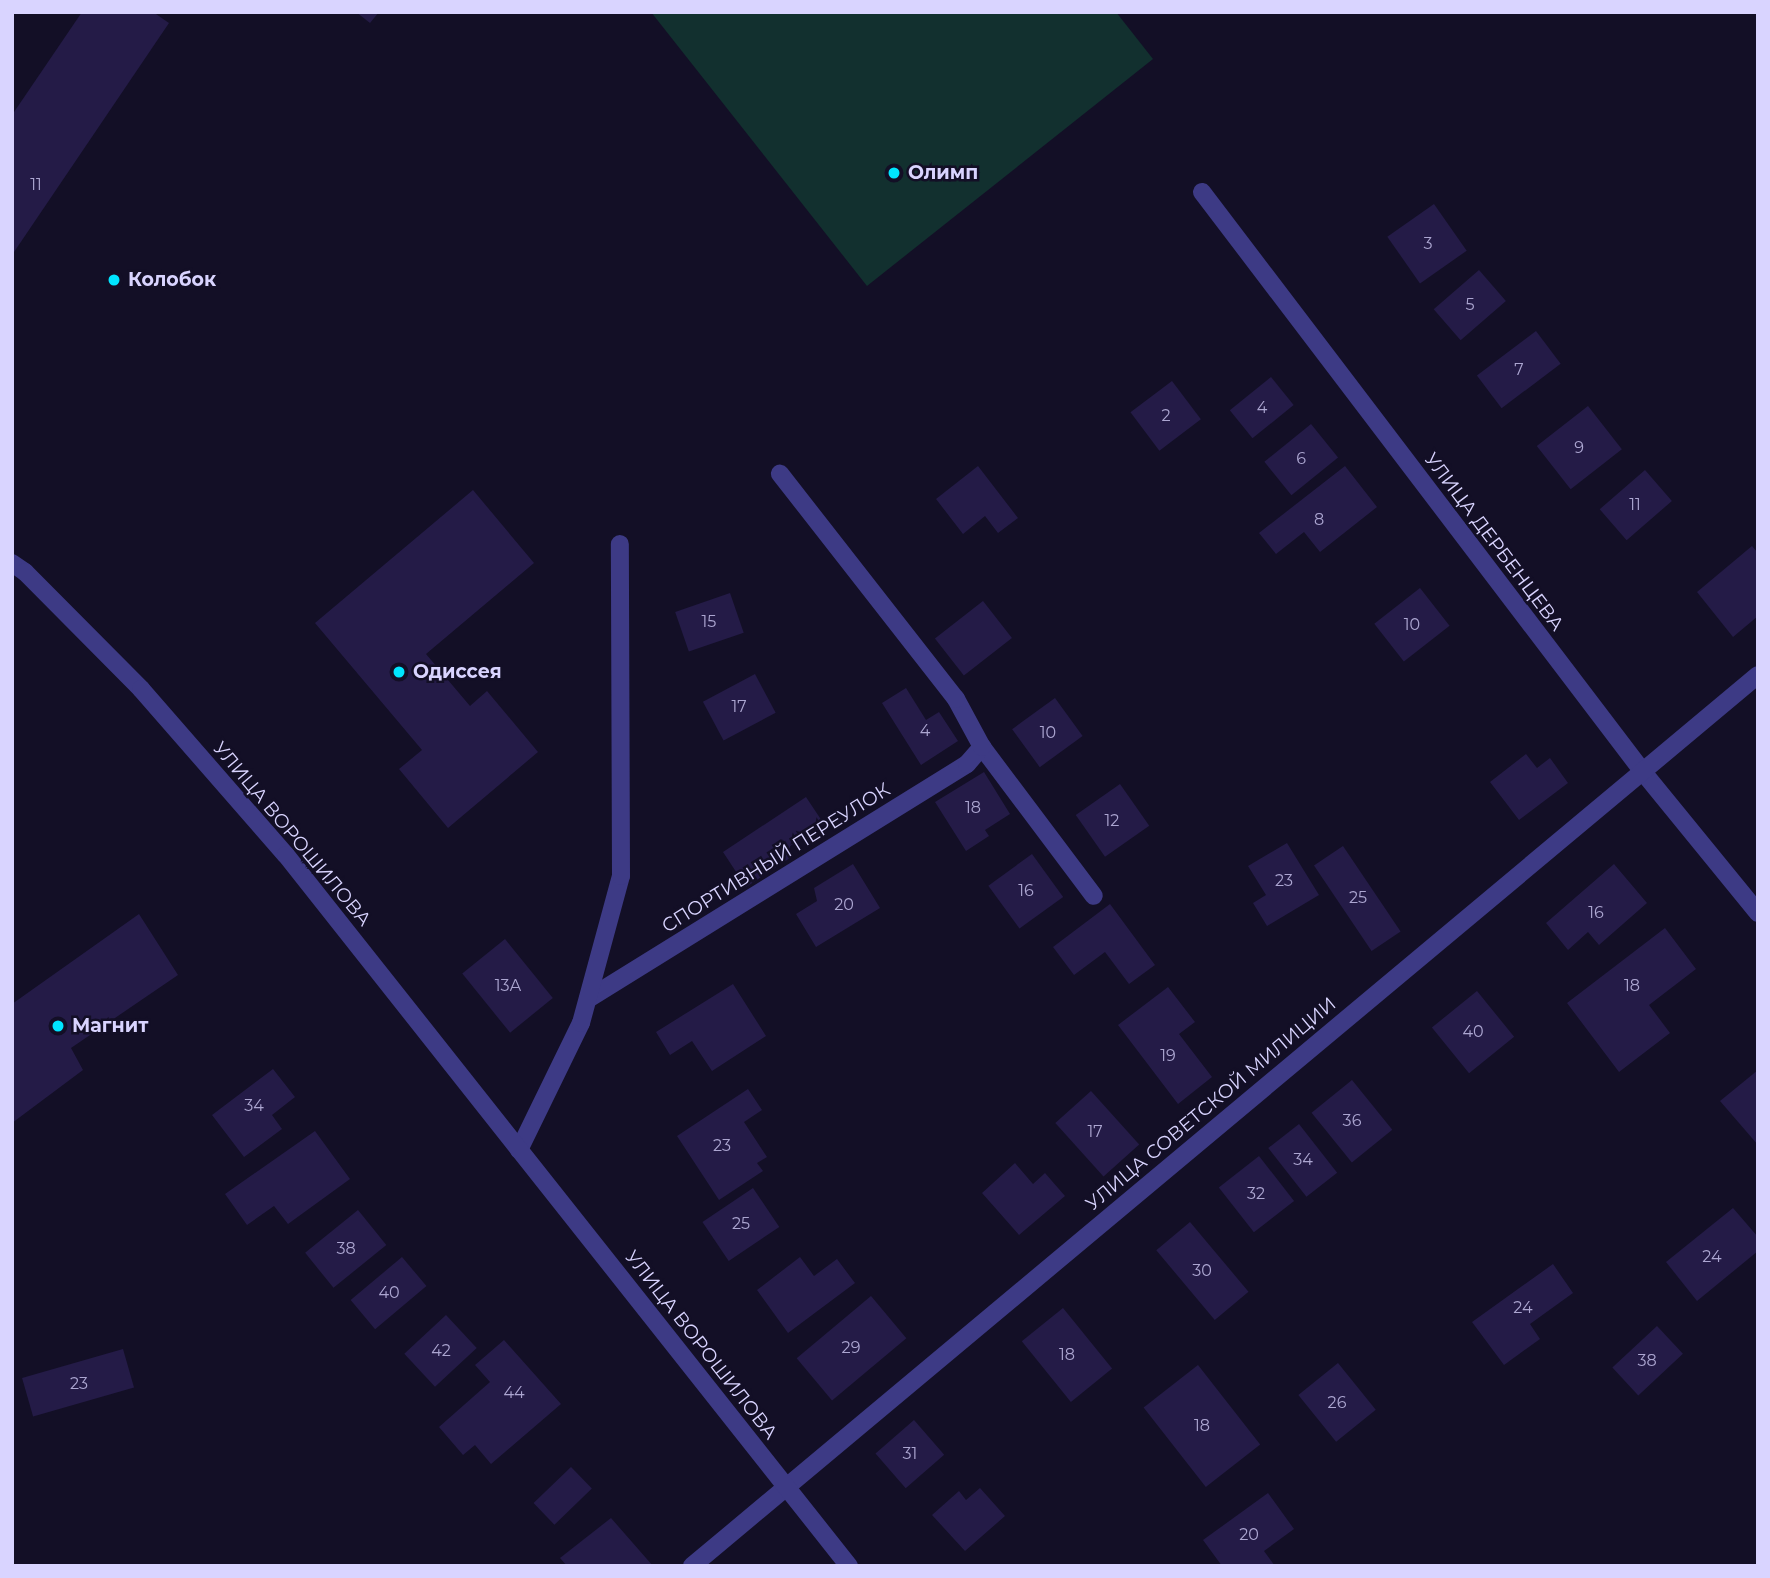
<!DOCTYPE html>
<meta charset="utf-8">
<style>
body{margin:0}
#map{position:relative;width:1770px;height:1578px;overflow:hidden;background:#130f26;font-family:Montserrat,sans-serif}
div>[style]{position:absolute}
.green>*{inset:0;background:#12302f}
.building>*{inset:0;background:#241b47;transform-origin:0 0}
.minor>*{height:18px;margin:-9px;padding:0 9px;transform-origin:9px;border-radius:9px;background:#3d3a85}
.tertiary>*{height:18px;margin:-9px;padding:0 9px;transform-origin:9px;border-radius:9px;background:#3d3a85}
.dots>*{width:19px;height:19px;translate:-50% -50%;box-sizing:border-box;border:4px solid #130f26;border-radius:50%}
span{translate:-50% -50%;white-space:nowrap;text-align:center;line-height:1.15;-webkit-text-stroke:5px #130f26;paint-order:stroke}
.number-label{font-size:16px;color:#aca6d1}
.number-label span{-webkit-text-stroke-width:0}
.poi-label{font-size:19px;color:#d9d4ff;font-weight:700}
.left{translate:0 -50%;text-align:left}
.street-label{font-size:19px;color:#d9d4ff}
.frame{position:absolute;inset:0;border:14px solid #d9d4ff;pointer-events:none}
</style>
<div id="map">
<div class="green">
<div style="clip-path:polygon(651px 12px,1116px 12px,1153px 59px,867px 286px)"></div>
</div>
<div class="building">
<div style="clip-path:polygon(82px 12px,153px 12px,169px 23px,12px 255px,12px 115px)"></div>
<div style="clip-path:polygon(356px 12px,379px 12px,370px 23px)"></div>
<div style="left:1434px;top:204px;width:57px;height:57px;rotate:55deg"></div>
<div style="left:1479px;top:270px;width:41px;height:60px;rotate:49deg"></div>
<div style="left:1536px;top:331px;width:41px;height:74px;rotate:53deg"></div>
<div style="left:1271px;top:377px;width:36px;height:53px;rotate:51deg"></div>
<div style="left:1172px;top:381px;width:48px;height:52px;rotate:53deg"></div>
<div style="left:1588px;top:406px;width:55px;height:65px;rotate:52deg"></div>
<div style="left:1311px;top:424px;width:43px;height:60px;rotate:51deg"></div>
<div style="clip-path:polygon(978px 466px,1018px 518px,998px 533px,985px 516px,963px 534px,936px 499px)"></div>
<div style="clip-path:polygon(1345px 466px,1377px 507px,1320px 552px,1304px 532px,1276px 554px,1259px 533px)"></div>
<div style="left:1645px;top:470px;width:41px;height:60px;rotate:49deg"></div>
<div style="clip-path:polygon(473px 490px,534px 563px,426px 654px,470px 706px,487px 691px,538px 752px,448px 828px,399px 769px,422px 750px,315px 623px)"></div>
<div style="clip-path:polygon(1752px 546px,1758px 553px,1758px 616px,1733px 637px,1697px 592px)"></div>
<div style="left:1420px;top:588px;width:48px;height:58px;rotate:52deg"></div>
<div style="left:730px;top:593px;width:42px;height:58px;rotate:71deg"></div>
<div style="left:983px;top:601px;width:47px;height:61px;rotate:52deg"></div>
<div style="left:755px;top:674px;width:44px;height:59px;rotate:62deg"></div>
<div style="clip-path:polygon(906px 688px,926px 720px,939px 712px,958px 741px,921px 765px,882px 703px)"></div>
<div style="left:1055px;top:698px;width:47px;height:53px;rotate:54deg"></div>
<div style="clip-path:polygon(1526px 754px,1537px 768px,1550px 758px,1568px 783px,1519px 820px,1490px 782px)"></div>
<div style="clip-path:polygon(984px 772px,1010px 814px,985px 830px,989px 836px,966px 851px,935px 802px)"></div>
<div style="left:1120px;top:784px;width:51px;height:54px;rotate:55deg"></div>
<div style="clip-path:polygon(806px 797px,824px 824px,790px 846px,790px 858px,746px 887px,723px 852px)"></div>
<div style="clip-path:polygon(1287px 843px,1319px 895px,1267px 926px,1253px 903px,1266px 895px,1248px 866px)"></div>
<div style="left:1343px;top:846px;width:103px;height:35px;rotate:56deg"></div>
<div style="left:1032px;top:854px;width:53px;height:54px;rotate:54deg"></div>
<div style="clip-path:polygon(853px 864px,880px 908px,816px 947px,796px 914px,817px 901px,814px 888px)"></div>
<div style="clip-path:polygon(1614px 864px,1647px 903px,1599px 945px,1588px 932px,1568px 950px,1546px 923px)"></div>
<div style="clip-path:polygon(1110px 904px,1155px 965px,1129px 984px,1105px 952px,1074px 975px,1053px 947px)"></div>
<div style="clip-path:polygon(139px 914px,178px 975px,71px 1048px,83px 1070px,12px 1123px,12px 1004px)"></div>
<div style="clip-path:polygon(1665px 928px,1696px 969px,1649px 1005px,1670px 1033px,1619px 1072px,1567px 1003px)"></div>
<div style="left:505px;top:939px;width:76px;height:55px;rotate:51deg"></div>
<div style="clip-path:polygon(733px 984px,766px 1036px,712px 1071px,692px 1041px,670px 1055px,656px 1032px)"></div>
<div style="clip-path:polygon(1168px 987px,1195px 1022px,1179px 1034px,1212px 1077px,1178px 1104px,1118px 1025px)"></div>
<div style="left:1477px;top:991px;width:59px;height:58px;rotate:51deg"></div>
<div style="clip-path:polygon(273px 1069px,295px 1097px,272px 1115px,282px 1129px,244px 1157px,212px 1115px)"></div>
<div style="clip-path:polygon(1758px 1070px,1758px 1145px,1720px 1101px)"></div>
<div style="left:1352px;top:1080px;width:64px;height:52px;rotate:51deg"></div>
<div style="clip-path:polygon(748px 1089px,762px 1110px,744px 1122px,767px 1157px,757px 1163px,763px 1171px,719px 1200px,677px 1136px)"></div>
<div style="left:1091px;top:1091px;width:72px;height:48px;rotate:48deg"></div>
<div style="left:1299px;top:1124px;width:62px;height:39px;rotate:52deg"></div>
<div style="clip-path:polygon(315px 1131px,350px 1179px,288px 1224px,274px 1206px,247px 1225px,225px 1194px)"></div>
<div style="left:1259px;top:1156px;width:57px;height:51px;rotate:52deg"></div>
<div style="clip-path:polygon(1015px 1163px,1033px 1184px,1045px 1173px,1065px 1196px,1019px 1235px,982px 1193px)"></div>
<div style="left:753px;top:1188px;width:47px;height:61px;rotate:56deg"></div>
<div style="clip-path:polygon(1733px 1208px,1758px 1237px,1758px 1251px,1697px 1301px,1666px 1262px)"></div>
<div style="left:358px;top:1210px;width:45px;height:68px;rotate:51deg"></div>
<div style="left:1190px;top:1222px;width:91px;height:44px;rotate:50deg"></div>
<div style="left:402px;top:1257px;width:38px;height:67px;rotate:50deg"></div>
<div style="clip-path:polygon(800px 1257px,814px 1276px,837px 1259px,855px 1283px,788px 1333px,757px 1290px)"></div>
<div style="clip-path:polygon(1553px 1264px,1573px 1293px,1530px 1324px,1540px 1339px,1504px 1365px,1472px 1322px)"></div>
<div style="left:871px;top:1296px;width:55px;height:97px;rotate:50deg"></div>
<div style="left:1063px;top:1308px;width:78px;height:53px;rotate:51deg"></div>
<div style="left:446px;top:1315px;width:45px;height:57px;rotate:47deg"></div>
<div style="left:1657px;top:1326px;width:38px;height:61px;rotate:47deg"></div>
<div style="clip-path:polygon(504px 1340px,561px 1404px,491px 1464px,475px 1445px,463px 1455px,439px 1427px,490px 1382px,475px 1365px)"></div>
<div style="left:123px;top:1349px;width:40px;height:105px;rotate:74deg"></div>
<div style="left:1338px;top:1363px;width:60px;height:51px;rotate:51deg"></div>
<div style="left:1198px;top:1365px;width:101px;height:69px;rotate:52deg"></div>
<div style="left:914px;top:1420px;width:46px;height:51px;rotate:49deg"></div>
<div style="left:571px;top:1467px;width:30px;height:52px;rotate:46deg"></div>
<div style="clip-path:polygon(980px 1488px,1005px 1516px,965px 1551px,932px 1515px,959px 1491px,966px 1500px)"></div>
<div style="clip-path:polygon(1268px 1493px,1294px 1529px,1264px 1551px,1275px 1566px,1222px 1566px,1203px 1540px)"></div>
<div style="clip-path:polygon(611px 1518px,653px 1566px,567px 1566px,560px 1558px)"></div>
</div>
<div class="minor">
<div style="left:1202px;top:192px;width:729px;rotate:52.75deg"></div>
<div style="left:1643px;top:772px;width:182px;rotate:50.8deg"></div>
<div style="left:982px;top:747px;width:186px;rotate:53.1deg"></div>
<div style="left:588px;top:999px;width:446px;rotate:-31.8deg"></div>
<div style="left:967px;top:764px;width:23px;rotate:-49deg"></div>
<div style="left:982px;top:747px;width:55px;rotate:-118.4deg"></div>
<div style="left:956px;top:699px;width:286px;rotate:-128deg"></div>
<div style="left:519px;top:1150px;width:141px;rotate:-64deg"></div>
<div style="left:581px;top:1023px;width:152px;rotate:-74.8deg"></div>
<div style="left:621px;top:876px;width:332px;rotate:-90.2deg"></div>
<div style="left:692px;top:1566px;width:1389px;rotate:-39.89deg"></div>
</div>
<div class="tertiary">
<div style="left:12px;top:563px;width:16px;rotate:35deg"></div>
<div style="left:25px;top:572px;width:165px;rotate:45.2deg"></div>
<div style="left:141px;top:689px;width:220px;rotate:48.9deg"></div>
<div style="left:286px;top:855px;width:907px;rotate:51.63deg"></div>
</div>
<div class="dots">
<div style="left:894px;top:173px;background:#00e5ff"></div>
<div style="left:114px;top:280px;background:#00e5ff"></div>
<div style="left:399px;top:672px;background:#00e5ff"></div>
<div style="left:58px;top:1026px;background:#00e5ff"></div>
</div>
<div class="number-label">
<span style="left:36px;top:185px">11</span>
<span style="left:1428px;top:244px">3</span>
<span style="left:1470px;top:305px">5</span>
<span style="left:1519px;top:370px">7</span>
<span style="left:1262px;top:408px">4</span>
<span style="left:1166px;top:416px">2</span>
<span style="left:1579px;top:448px">9</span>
<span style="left:1301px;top:459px">6</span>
<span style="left:1635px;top:505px">11</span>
<span style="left:1319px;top:520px">8</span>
<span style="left:709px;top:622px">15</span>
<span style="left:1412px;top:625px">10</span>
<span style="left:739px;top:707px">17</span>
<span style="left:925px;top:731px">4</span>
<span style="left:1048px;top:733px">10</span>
<span style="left:973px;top:808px">18</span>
<span style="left:1112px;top:821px">12</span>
<span style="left:1284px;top:881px">23</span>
<span style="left:1026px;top:891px">16</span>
<span style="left:1358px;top:898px">25</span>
<span style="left:844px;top:905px">20</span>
<span style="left:1596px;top:913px">16</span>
<span style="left:508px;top:986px">13А</span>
<span style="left:1632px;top:986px">18</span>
<span style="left:1473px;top:1032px">40</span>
<span style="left:1168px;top:1056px">19</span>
<span style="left:254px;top:1106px">34</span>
<span style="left:1352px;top:1121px">36</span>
<span style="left:1095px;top:1132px">17</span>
<span style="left:722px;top:1146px">23</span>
<span style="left:1303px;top:1160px">34</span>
<span style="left:1256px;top:1194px">32</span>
<span style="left:741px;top:1224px">25</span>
<span style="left:346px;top:1249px">38</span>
<span style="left:1712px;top:1257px">24</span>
<span style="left:1202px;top:1271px">30</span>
<span style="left:389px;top:1293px">40</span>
<span style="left:1523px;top:1308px">24</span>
<span style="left:851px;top:1348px">29</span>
<span style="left:441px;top:1351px">42</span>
<span style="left:1067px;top:1355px">18</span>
<span style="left:1647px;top:1361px">38</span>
<span style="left:79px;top:1384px">23</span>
<span style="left:514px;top:1393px">44</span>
<span style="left:1337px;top:1403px">26</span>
<span style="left:1202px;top:1426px">18</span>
<span style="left:910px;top:1454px">31</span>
<span style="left:1249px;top:1535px">20</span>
</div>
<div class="poi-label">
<span class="left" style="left:908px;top:173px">Олимп</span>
<span class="left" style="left:128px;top:280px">Колобок</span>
<span class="left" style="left:413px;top:672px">Одиссея</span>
<span class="left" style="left:72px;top:1026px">Магнит</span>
</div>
<div class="street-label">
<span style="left:1494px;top:542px;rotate:53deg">УЛИЦА ДЕРБЕНЦЕВА</span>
<span style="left:292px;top:834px;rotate:50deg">УЛИЦА ВОРОШИЛОВА</span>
<span style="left:776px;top:858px;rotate:-32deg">СПОРТИВНЫЙ ПЕРЕУЛОК</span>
<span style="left:1211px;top:1104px;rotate:-40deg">УЛИЦА СОВЕТСКОЙ МИЛИЦИИ</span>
<span style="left:701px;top:1345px;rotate:52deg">УЛИЦА ВОРОШИЛОВА</span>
</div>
<div class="frame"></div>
</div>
